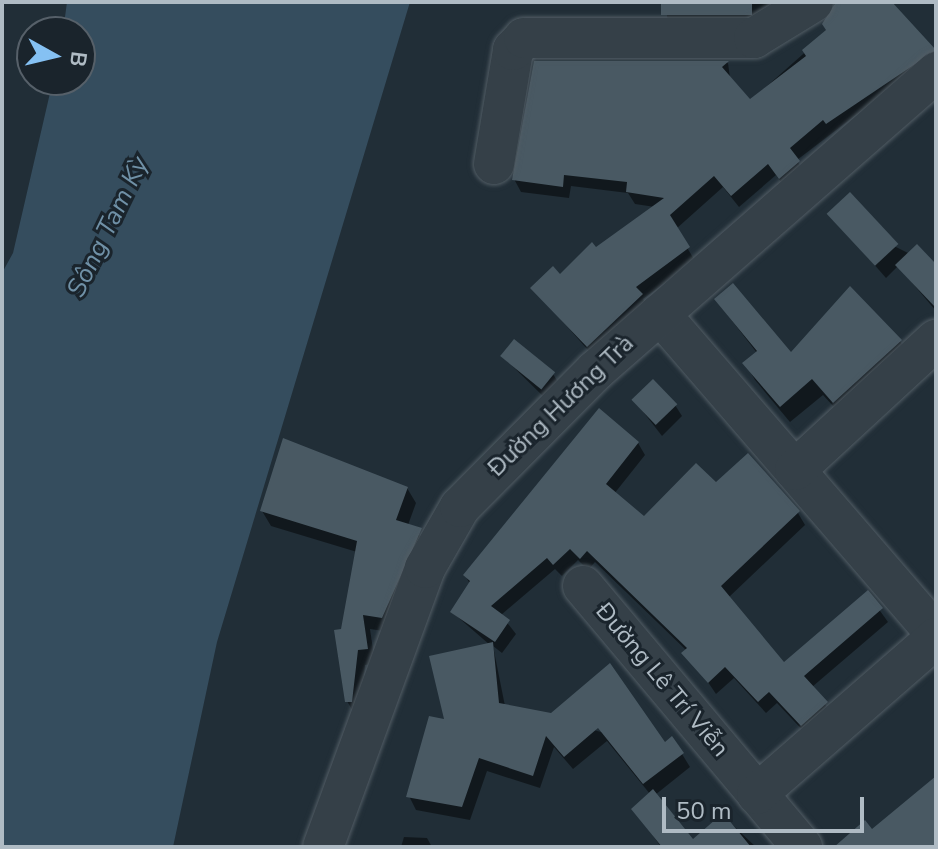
<!DOCTYPE html>
<meta charset="utf-8">
<style>
body{margin:0}
#map{position:relative;width:938px;height:849px;overflow:hidden;background:#212e37;font-family:"Nunito Sans",sans-serif}
div>[style]{position:absolute}
.water>*{inset:0;background:#354d5e}
.shadow>*{inset:0;background:#0007}
.building>*{inset:0;background:#495963;transform-origin:0 0}
.roads{filter:drop-shadow(0 0 2px #525d65) drop-shadow(0 0 2px #525d65)}
.minor>*{height:40px;margin:-20px;padding:0 20px;transform-origin:20px;border-radius:20px;background:#354048}
span{translate:-50% -50%;white-space:nowrap;text-align:center;line-height:1.15;-webkit-text-stroke:6px #1a242c;paint-order:stroke}
.street-label{font-size:24px;color:#afbbc4}
.water-label{font-size:26px;color:#7091a7;font-style:italic}
.frame{position:absolute;inset:0;border:4px solid #afbbc4;pointer-events:none}
.north{position:absolute;left:16px;top:16px;width:80px;height:80px;box-sizing:border-box;background:#1a242c;border:2px solid #566069;border-radius:50%;rotate:98deg;font-size:22px;font-weight:700;line-height:32px;text-align:center;color:#afbbc4}
.north::after{content:'';display:block;margin:auto;width:28px;height:36px;background:#85c1f3;clip-path:polygon(50% 0,100% 100%,50% 72%,0 100%)}
.scale{position:absolute;left:662px;top:797px;width:202px;height:36px;box-sizing:border-box;border:4px solid #afbbc4;border-top:0;padding-left:10px;font-size:24px;line-height:28px;white-space:nowrap;color:#afbbc4;-webkit-text-stroke:6px #1a242c;paint-order:stroke}
</style>
<div id="map">
<div class="water">
<div style="clip-path:polygon(67px 2px,410px 2px,217px 642px,173px 847px,2px 847px,2px 273px,13px 253px,53px 80px,80px 80px,80px 32px,63px 32px)"></div>
</div>
<div class="shadow">
<div style="clip-path:polygon(664px 2px,775px 2px,773px 19px,670px 30px)"></div>
<div style="clip-path:polygon(835px 2px,889px 2px,936px 54px,797px 160px,805px 174px,787px 190px,776px 175px,739px 207px,723px 187px,676px 229px,695px 261px,643px 299px,648px 308px,595px 358px,533px 288px,560px 277px,655px 207px,635px 204px,628px 193px,571px 186px,569px 198px,521px 192px,514px 179px,536px 63px,728px 63px,730px 78px,749px 102px,829px 31px)"></div>
<div style="clip-path:polygon(830px 214px,936px 267px,936px 311px,898px 266px,886px 278px)"></div>
<div style="clip-path:polygon(716px 300px,790px 355px,900px 341px,910px 358px,844px 418px,823px 395px,790px 422px,755px 380px,745px 363px,757px 353px)"></div>
<div style="clip-path:polygon(502px 356px,553px 374px,561px 387px,549px 402px)"></div>
<div style="clip-path:polygon(634px 400px,675px 405px,682px 416px,662px 436px)"></div>
<div style="clip-path:polygon(638px 443px,645px 455px,614px 494px,644px 519px,716px 485px,798px 513px,805px 525px,728px 598px,784px 664px,867px 593px,888px 622px,812px 687px,833px 715px,809px 737px,777px 703px,766px 713px,734px 678px,716px 694px,687px 651px,595px 562px,588px 570px,578px 560px,562px 576px,555px 569px,501px 615px,516px 634px,502px 653px,493px 646px,505px 706px,682px 754px,690px 767px,655px 795px,693px 841px,723px 816px,756px 847px,661px 847px,634px 809px,650px 794px,607px 741px,573px 769px,554px 747px,540px 788px,487px 771px,470px 820px,416px 810px,409px 796px,490px 645px,452px 612px,470px 584px,465px 575px)"></div>
<div style="clip-path:polygon(407px 488px,416px 503px,408px 525px,429px 544px,391px 632px,370px 629px,375px 663px,365px 665px,362px 709px,355px 715px,347px 701px,342px 631px,357px 552px,271px 526px,262px 511px)"></div>
<div style="clip-path:polygon(404px 837px,427px 838px,432px 847px,401px 847px)"></div>
</div>
<div class="building">
<div style="left:661px;top:2px;width:91px;height:13px"></div>
<div style="clip-path:polygon(836px 2px,892px 2px,936px 50px,826px 124px,823px 120px,790px 148px,800px 161px,779px 179px,768px 164px,731px 196px,714px 176px,670px 215px,690px 247px,636px 287px,643px 294px,587px 347px,530px 288px,553px 266px,560px 274px,592px 242px,596px 247px,664px 198px,626px 192px,627px 182px,564px 175px,563px 187px,512px 180px,534px 61px,729px 61px,722px 67px,750px 99px,806px 56px,802px 50px,826px 30px,822px 24px)"></div>
<div style="left:850px;top:192px;width:71px;height:32px;rotate:47deg"></div>
<div style="clip-path:polygon(917px 244px,936px 264px,936px 308px,895px 265px)"></div>
<div style="clip-path:polygon(733px 283px,791px 352px,850px 286px,902px 340px,833px 403px,812px 379px,780px 407px,742px 363px,757px 351px,714px 299px)"></div>
<div style="left:514px;top:339px;width:53px;height:22px;rotate:39deg"></div>
<div style="left:653px;top:379px;width:35px;height:30px;rotate:46deg"></div>
<div style="clip-path:polygon(599px 408px,639px 442px,606px 484px,644px 516px,696px 463px,716px 482px,748px 453px,800px 511px,721px 586px,784px 662px,868px 590px,883px 608px,804px 676px,828px 702px,801px 726px,769px 692px,758px 702px,725px 667px,708px 683px,681px 653px,687px 648px,587px 551px,580px 559px,570px 549px,553px 565px,547px 558px,491px 606px,510px 620px,495px 642px,450px 612px,470px 581px,463px 575px)"></div>
<div style="clip-path:polygon(283px 438px,408px 487px,396px 520px,422px 528px,382px 618px,363px 615px,368px 649px,358px 650px,352px 702px,345px 702px,334px 630px,341px 629px,357px 541px,260px 511px)"></div>
<div style="clip-path:polygon(493px 642px,499px 703px,551px 713px,610px 663px,665px 742px,672px 736px,684px 753px,643px 784px,598px 728px,564px 757px,546px 736px,533px 776px,479px 758px,462px 807px,406px 797px,429px 716px,444px 719px,429px 656px)"></div>
<div style="clip-path:polygon(936px 776px,936px 847px,834px 847px,865px 820px,872px 829px)"></div>
<div style="clip-path:polygon(653px 789px,693px 839px,723px 813px,751px 847px,662px 847px,631px 809px)"></div>
</div>
<div class="roads">
<div class="minor">
<div style="left:494px;top:164px;width:116px;rotate:-80.5deg"></div>
<div style="left:513px;top:50px;width:16px;rotate:-47deg"></div>
<div style="left:524px;top:38px;width:230px"></div>
<div style="left:754px;top:38px;width:69px;rotate:-31.4deg"></div>
<div style="left:660px;top:314px;width:423px;rotate:49.2deg"></div>
<div style="left:795px;top:470px;width:192px;rotate:-42.7deg"></div>
<div style="left:583px;top:586px;width:341px;rotate:50deg"></div>
<div style="left:757px;top:794px;width:237px;rotate:-41.1deg"></div>
<div style="left:323px;top:847px;width:297px;rotate:-69.9deg"></div>
<div style="left:425px;top:568px;width:70px;rotate:-60.2deg"></div>
<div style="left:460px;top:507px;width:192px;rotate:-45.2deg"></div>
<div style="left:595px;top:371px;width:454px;rotate:-41.2deg"></div>
</div>
</div>
<div class="street-label">
<span style="left:561px;top:406px;rotate:-44deg">Đường Hương Trà</span>
<span style="left:662px;top:680px;rotate:50deg">Đường Lê Trí Viễn</span>
</div>
<div class="water-label">
<span style="left:108px;top:227px;rotate:-64deg">Sông Tam Kỳ</span>
</div>
<div class="frame"></div>
<div class="north">B</div>
<div class="scale">50 m</div>
</div>
